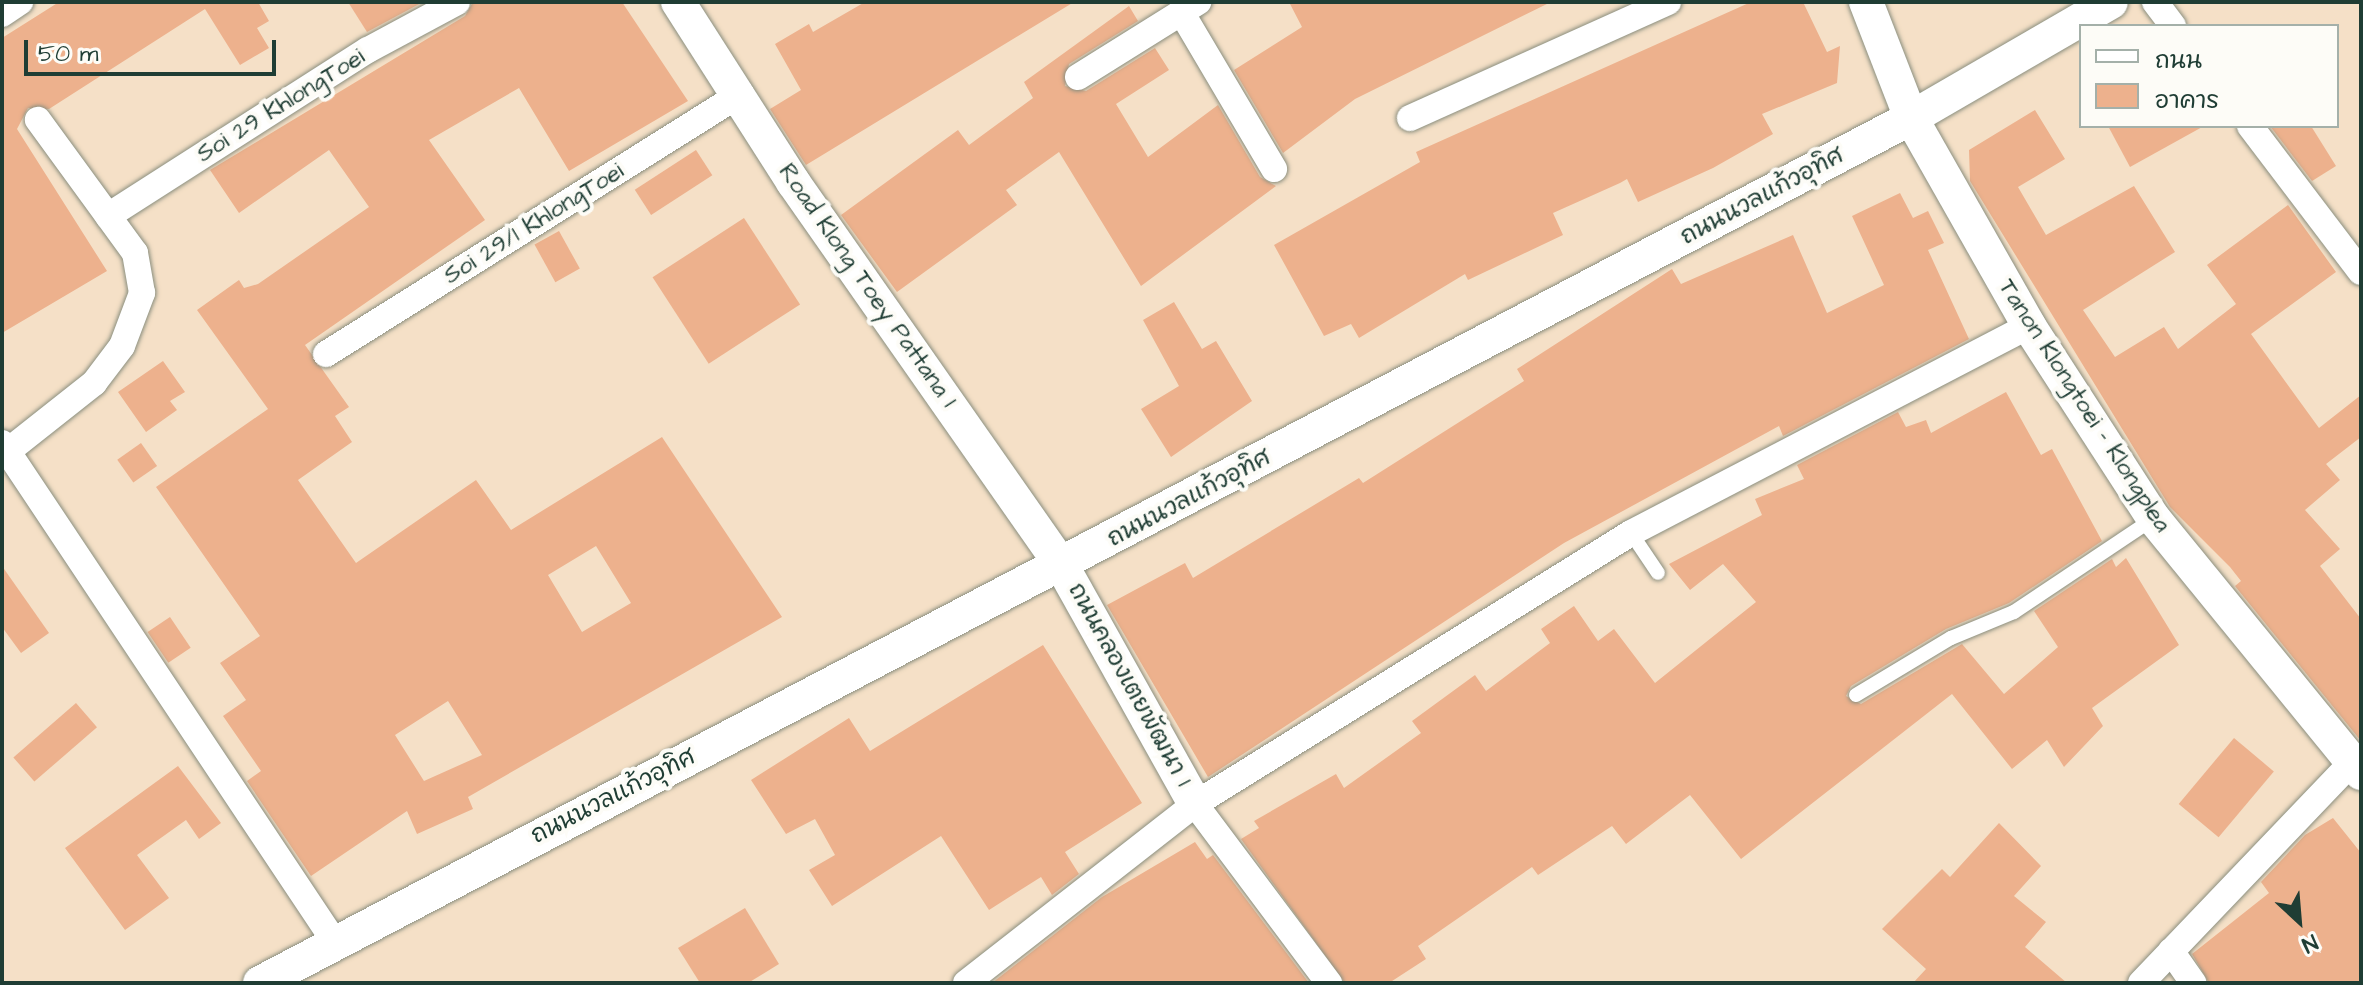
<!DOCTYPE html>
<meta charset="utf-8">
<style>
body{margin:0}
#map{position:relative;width:2363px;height:985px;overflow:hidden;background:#f5e0c7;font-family:"Architects Daughter","Playpen Sans Thai",sans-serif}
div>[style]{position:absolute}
.building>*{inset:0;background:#edb18d;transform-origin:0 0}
.roads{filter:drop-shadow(0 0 2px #8a8e7e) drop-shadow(0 0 2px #8a8e7e)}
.service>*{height:14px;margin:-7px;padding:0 7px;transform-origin:7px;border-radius:7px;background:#fff}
.minor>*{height:26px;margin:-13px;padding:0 13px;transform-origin:13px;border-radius:13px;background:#fff}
.tertiary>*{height:34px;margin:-17px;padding:0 17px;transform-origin:17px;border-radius:17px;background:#fff}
span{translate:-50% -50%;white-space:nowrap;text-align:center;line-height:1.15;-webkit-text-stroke:8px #fdfcf7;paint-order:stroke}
.street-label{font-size:24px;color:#1f3d34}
.frame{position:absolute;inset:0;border:4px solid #1f3d34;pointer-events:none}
.legend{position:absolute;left:2079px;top:24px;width:260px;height:104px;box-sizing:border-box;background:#fdfcf7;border:2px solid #a4b0a9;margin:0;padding:10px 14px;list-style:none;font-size:24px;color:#1f3d34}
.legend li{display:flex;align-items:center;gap:16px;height:40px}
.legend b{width:40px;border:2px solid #a4b0a9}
.north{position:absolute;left:2259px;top:881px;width:80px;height:80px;-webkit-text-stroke:6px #fdfcf7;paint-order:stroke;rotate:154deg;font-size:22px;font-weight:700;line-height:32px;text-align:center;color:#1f3d34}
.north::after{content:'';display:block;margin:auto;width:28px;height:36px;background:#1f3d34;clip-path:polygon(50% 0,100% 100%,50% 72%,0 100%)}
.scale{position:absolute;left:24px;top:40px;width:252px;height:36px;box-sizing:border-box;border:4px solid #1f3d34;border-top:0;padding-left:10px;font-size:24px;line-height:28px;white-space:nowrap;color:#1f3d34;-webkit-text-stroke:6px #fdfcf7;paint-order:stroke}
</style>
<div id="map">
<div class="building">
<div style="clip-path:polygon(59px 2px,258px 2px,269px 21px,257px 28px,269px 48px,240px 65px,205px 9px,49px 109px,28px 108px,17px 129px,107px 271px,2px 333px,2px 38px)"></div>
<div style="clip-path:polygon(348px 2px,423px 2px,367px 32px)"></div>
<div style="clip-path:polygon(evenodd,473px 2px,622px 2px,688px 101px,569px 171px,519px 88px,429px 140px,485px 220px,305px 345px,349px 407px,335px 416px,352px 442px,298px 480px,356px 563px,476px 480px,511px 530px,662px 437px,782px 617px,468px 797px,473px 809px,417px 834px,407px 811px,311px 876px,247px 781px,261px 771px,223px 716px,246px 700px,220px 663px,260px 636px,156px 487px,268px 409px,197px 310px,239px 280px,244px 288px,258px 284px,369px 207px,329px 150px,239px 213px,210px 170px,465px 16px,473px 2px,596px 546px,631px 603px,582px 632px,548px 575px,596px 546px,473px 2px,448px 701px,482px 755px,424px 781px,395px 735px,448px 701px)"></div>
<div style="clip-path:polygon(865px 2px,1074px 2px,806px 165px,770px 109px,801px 90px,775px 44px,809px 24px,813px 32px)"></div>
<div style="clip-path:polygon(1289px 2px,1551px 2px,1355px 99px,1283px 153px,1234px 70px,1302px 27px)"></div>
<div style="clip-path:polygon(1751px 2px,1803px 2px,1827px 52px,1840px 46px,1837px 83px,1762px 114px,1773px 134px,1713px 168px,1638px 202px,1627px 179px,1620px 183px,1553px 213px,1563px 235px,1468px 280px,1465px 274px,1359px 338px,1351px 324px,1324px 336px,1274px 245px,1420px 162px,1416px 152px)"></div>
<div style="clip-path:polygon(1129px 6px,1138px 21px,1069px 64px,1065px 86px,1086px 91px,1155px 48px,1169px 70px,1116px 104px,1148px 157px,1218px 105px,1260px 177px,1276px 186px,1141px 286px,1059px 152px,1006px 190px,1017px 205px,897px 292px,841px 215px,958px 130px,969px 145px,1033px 98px,1024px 82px)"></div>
<div style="clip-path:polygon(2035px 110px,2065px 159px,2018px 187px,2046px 235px,2134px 186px,2175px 252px,2083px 310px,2115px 357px,2164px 327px,2178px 349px,2236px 304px,2207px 265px,2288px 205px,2336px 272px,2251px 334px,2319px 428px,2361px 395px,2361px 437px,2326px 464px,2340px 480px,2305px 510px,2340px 549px,2320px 566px,2361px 619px,2361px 741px,2235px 586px,2241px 581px,2230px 567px,2170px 507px,1970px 181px,1969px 150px)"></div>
<div style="clip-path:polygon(2108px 126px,2204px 126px,2130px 167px)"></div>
<div style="clip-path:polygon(2270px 126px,2311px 126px,2336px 166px,2312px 181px)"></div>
<div style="left:696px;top:150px;width:30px;height:73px;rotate:57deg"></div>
<div style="clip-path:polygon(1900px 193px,1913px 218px,1928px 211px,1944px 243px,1928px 250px,1969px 339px,1783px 436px,1779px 426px,1564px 543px,1208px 777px,1107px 605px,1185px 563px,1193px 578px,1359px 478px,1363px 483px,1524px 381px,1517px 369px,1672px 269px,1681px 284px,1793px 235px,1827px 313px,1884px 285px,1852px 216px)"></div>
<div style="left:744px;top:218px;width:103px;height:109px;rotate:57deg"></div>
<div style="left:559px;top:231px;width:43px;height:28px;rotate:61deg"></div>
<div style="clip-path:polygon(1174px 302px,1202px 349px,1216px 341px,1252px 401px,1171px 457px,1141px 409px,1179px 386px,1143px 320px)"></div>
<div style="clip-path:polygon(163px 361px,185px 392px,170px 401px,177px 410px,146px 432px,118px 392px)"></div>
<div style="clip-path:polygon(2006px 392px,2041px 455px,2052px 449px,2102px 541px,2009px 603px,1946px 629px,1851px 686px,1846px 696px,1861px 704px,1962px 644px,2004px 694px,2058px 647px,2034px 611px,2112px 559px,2116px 567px,2126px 558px,2179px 645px,2092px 708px,2103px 726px,2064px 767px,2047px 740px,2012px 769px,1952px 694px,1741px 859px,1690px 795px,1626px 844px,1612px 826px,1538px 875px,1532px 867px,1418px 946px,1426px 959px,1389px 983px,1345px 983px,1241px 839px,1259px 828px,1254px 821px,1336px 774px,1344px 788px,1421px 733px,1412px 721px,1475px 675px,1486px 691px,1550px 643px,1541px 629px,1574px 606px,1598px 641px,1614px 629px,1655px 683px,1756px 602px,1723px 564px,1690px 590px,1669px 564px,1762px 515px,1755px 499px,1804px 479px,1797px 465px,1898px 412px,1906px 427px,1926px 420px,1931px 433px)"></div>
<div style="left:141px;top:443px;width:28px;height:29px;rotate:55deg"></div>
<div style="clip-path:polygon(2px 566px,49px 633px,21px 653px,2px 627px)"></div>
<div style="left:170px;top:617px;width:37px;height:27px;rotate:56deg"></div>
<div style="clip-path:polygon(1043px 645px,1142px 803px,1065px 852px,1079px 874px,1052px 895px,1041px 877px,989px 910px,941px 836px,832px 906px,809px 870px,835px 855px,815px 819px,786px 834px,751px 780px,849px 718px,870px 751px)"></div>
<div style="left:76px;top:703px;width:32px;height:83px;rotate:49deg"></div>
<div style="left:2234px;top:738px;width:52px;height:86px;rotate:40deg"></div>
<div style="clip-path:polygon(178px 766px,221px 823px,199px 839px,186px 820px,137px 855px,169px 898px,125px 930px,65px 848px)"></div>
<div style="clip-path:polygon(2333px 818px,2361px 853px,2361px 983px,2209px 983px,2192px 954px,2269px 893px,2261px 882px,2305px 835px)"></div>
<div style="clip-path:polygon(1999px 823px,2041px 866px,2014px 896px,2046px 922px,2025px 947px,2067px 983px,1913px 983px,1926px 969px,1882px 929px,1942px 869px,1950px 877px)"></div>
<div style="clip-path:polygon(1195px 842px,1207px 859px,1213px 855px,1309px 983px,992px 983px,1102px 897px)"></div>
<div style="clip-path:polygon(745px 908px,779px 964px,748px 983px,700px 983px,678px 948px)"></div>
</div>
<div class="roads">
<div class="service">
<div style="left:1631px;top:533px;width:48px;rotate:56deg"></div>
<div style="left:1856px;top:695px;width:111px;rotate:-31deg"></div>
<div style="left:1951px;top:638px;width:68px;rotate:-22.4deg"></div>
<div style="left:2014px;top:612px;width:167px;rotate:-33.8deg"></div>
</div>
<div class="minor">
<div style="left:2155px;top:2px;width:30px;rotate:53deg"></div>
<div style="left:2px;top:14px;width:22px;rotate:-34deg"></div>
<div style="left:1183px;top:15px;width:179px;rotate:59.4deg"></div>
<div style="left:1078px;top:77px;width:142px;rotate:-32deg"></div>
<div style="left:1410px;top:118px;width:283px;rotate:-24.2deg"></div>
<div style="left:2250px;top:126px;width:183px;rotate:52.8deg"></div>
<div style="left:108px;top:216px;width:308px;rotate:-32.6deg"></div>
<div style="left:368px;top:50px;width:101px;rotate:-28.3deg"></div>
<div style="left:326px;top:354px;width:490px;rotate:-32.1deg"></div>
<div style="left:2px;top:443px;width:599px;rotate:56.31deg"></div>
<div style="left:8px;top:451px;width:110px;rotate:-38.3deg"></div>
<div style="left:94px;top:383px;width:46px;rotate:-52.9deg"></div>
<div style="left:122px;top:346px;width:57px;rotate:-69.3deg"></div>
<div style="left:142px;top:293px;width:41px;rotate:-99.9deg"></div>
<div style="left:135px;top:253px;width:165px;rotate:-126.1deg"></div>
<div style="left:1195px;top:804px;width:224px;rotate:53.2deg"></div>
<div style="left:2171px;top:951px;width:39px;rotate:55deg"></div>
<div style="left:966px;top:983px;width:291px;rotate:-38deg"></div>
<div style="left:1195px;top:804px;width:513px;rotate:-31.86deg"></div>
<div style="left:1631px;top:533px;width:449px;rotate:-27.5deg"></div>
<div style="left:2141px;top:983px;width:306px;rotate:-46.3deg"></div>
</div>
<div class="tertiary">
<div style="left:678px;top:2px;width:214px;rotate:57.4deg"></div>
<div style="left:793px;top:182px;width:469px;rotate:55deg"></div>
<div style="left:1062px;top:566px;width:273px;rotate:60.8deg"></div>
<div style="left:1866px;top:2px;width:124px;rotate:68.8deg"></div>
<div style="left:1911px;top:118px;width:239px;rotate:60.4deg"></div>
<div style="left:2029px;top:326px;width:230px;rotate:57.1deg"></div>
<div style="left:2154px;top:519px;width:328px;rotate:50.8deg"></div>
<div style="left:260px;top:983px;width:1864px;rotate:-27.65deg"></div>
<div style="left:1911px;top:118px;width:231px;rotate:-30.1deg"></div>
</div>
</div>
<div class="street-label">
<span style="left:281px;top:106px;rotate:-32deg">Soi 29 KhlongToei</span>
<span style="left:1762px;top:197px;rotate:-28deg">ถนนนวลแก้วอุทิศ</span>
<span style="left:534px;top:224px;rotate:-32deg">Soi 29/1 KhlongToei</span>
<span style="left:867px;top:286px;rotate:55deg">Road Klong Toey Pattana 1</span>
<span style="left:2084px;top:406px;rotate:57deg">Tanon Klongtoei - Klongplea</span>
<span style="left:1189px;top:499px;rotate:-28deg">ถนนนวลแก้วอุทิศ</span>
<span style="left:1129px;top:685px;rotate:61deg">ถนนคลองเตยพัฒนา 1</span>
<span style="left:613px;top:797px;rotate:-27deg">ถนนนวลแก้วอุทิศ</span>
</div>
<div class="frame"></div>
<ul class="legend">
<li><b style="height:10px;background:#fff"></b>ถนน</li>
<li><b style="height:22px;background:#edb18d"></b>อาคาร</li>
</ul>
<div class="north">N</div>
<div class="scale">50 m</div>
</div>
